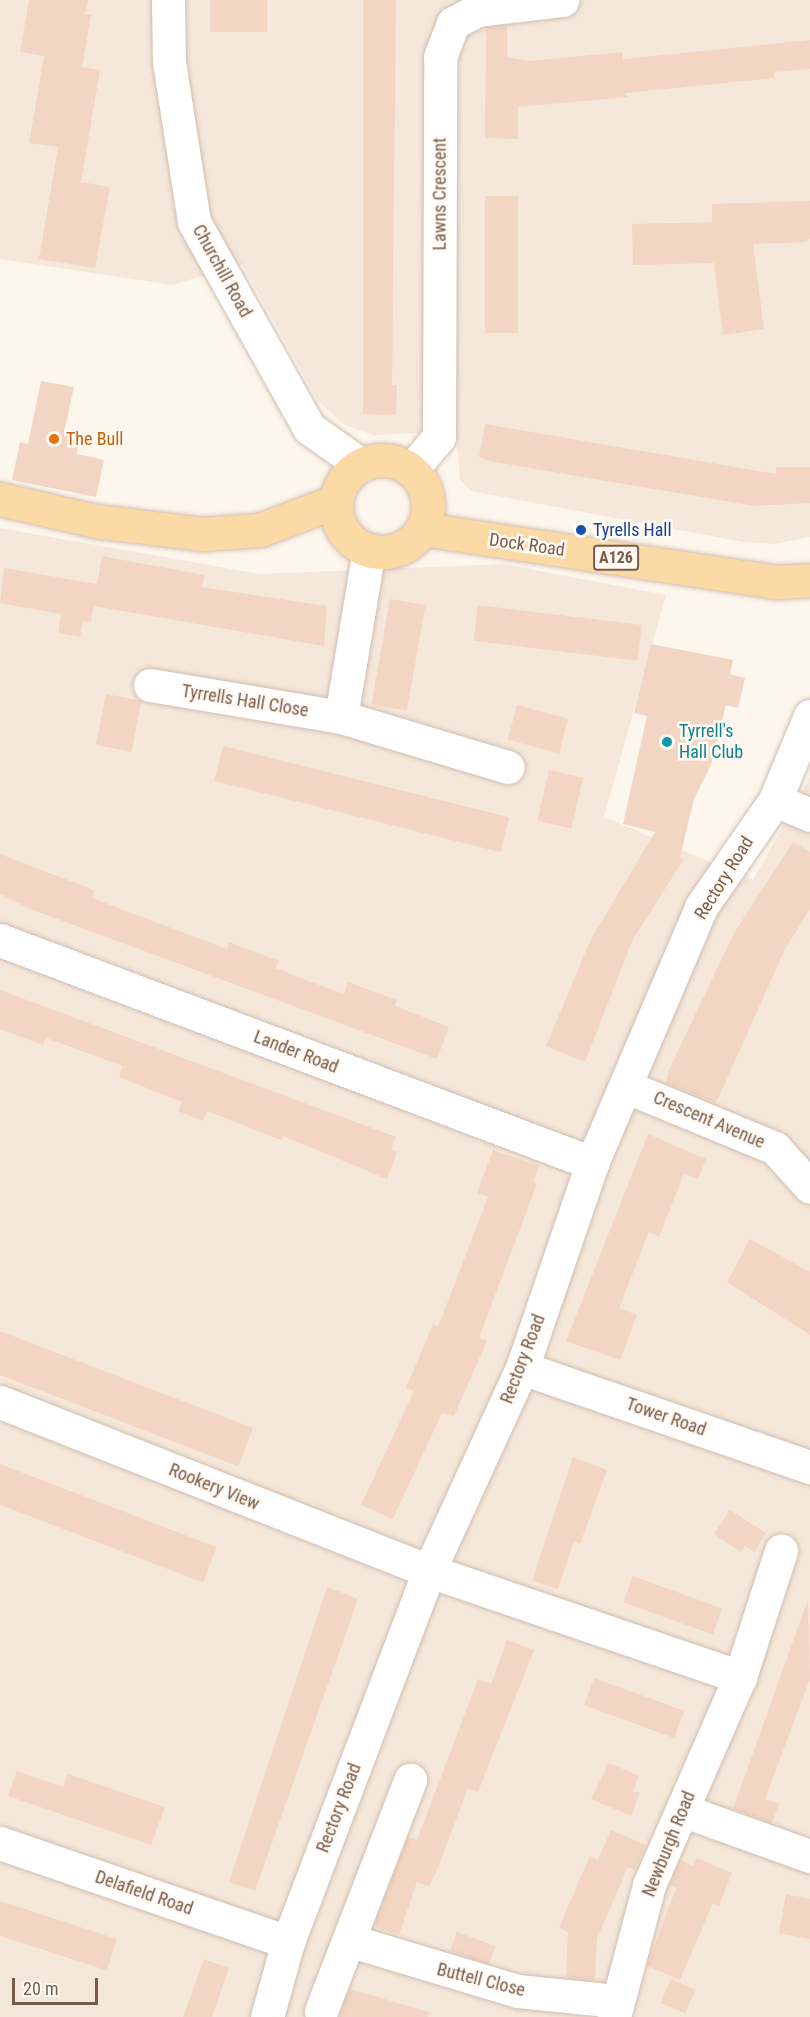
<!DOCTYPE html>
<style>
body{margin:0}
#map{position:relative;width:810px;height:2017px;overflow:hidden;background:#fdf6ec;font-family:"Roboto Condensed",sans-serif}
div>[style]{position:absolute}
.residential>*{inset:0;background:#f5e8da}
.building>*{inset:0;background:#f3d5c3;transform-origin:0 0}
.roads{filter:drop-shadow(0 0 2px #d1beb0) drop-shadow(0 0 2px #d1beb0)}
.minor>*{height:33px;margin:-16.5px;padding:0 16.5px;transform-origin:16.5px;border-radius:16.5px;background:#fff}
.major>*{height:33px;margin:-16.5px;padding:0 16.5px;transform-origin:16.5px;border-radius:16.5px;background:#fbd9a5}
.major>.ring{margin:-16.5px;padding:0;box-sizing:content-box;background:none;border:33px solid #fbd9a5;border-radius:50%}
.dots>*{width:16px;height:16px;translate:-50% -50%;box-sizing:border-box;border:3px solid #fffaf3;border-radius:50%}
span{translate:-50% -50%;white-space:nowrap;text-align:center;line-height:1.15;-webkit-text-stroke:5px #fffaf3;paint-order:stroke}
.shield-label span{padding:2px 4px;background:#fffaf3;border:2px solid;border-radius:4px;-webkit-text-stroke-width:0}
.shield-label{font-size:16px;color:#7a5c4d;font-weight:700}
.street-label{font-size:18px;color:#7a5c4d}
.food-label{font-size:18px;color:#c56008}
.left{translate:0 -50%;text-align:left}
.transit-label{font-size:18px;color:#164399}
.culture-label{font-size:18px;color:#0d838f}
.scale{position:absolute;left:12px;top:1978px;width:86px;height:27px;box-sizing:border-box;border:3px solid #7a5c4d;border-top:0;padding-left:8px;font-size:18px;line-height:21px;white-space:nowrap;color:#7a5c4d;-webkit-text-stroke:4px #fffaf3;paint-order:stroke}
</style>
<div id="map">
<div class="residential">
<div style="clip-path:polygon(0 0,810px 0,810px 537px,774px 544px,743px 542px,471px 491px,460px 480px,456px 432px,373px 435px,345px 425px,319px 402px,242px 264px,172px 285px,0 259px)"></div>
<div style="clip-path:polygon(0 528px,260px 574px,504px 564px,666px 595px,604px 817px,753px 880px,810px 777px,810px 2017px,0 2017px)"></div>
</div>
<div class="building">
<div style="clip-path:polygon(29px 0,88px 0,85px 15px,91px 15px,82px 67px,100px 70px,81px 182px,110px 187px,95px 268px,39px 259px,58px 147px,29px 143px,44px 56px,20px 52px)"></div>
<div style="left:210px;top:0;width:57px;height:32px"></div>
<div style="clip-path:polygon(363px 0,396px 0,392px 385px,397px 385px,396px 415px,363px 414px)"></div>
<div style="clip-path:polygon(507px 25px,507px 57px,529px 61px,623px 52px,623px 59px,810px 40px,810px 69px,774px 72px,774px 78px,626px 93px,627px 97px,518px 107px,518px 139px,485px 138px,486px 28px)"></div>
<div style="left:485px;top:196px;width:33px;height:137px"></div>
<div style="clip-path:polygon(810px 201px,810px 238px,806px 242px,753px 244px,764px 329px,723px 335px,714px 263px,633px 265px,632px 224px,712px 222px,712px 204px)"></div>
<div style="clip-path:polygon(41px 381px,74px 387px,64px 433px,80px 436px,77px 454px,104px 460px,96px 497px,12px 480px,20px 442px,28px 444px)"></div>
<div style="clip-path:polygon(485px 424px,776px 474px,776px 467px,810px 467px,810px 503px,754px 506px,489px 461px,479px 457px)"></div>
<div style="clip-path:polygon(102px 556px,204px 575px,202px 587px,327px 606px,324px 646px,94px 606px,91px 622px,83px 621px,80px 637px,58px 633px,61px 614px,0 603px,4px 568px,97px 584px)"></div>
<div style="left:390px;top:599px;width:36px;height:107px;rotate:10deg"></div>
<div style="left:478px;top:605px;width:165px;height:36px;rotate:7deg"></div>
<div style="clip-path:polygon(651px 644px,733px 660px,730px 674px,745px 678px,738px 708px,726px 705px,711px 765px,694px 799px,680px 857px,684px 859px,633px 939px,585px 1062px,546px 1046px,591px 939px,655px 832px,623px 824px,647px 716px,634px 713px)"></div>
<div style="left:106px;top:694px;width:36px;height:52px;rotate:11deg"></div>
<div style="left:517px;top:705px;width:53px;height:36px;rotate:15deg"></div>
<div style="left:223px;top:746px;width:295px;height:36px;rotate:14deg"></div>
<div style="left:549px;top:770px;width:35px;height:52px;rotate:13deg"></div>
<div style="clip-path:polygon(793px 842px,810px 852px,810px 909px,785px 949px,716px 1103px,666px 1083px,668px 1072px,734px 933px)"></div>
<div style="clip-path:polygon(0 854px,94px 890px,92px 898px,126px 911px,227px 949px,229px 942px,279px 961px,276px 968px,311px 982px,344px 994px,348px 982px,397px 1000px,395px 1006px,449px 1027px,437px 1059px,33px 910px,0 894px)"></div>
<div style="clip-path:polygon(0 990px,396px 1137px,391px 1150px,397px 1152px,387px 1179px,283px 1136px,281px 1140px,207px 1111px,203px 1121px,178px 1111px,182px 1102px,119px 1077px,123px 1066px,46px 1038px,43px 1045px,0 1029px)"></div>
<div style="clip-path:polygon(648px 1134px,706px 1159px,698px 1179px,684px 1174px,659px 1237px,649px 1232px,619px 1308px,637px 1315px,620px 1360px,566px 1341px)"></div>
<div style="clip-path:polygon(493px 1150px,539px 1166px,533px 1182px,537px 1184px,479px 1338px,487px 1341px,454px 1416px,442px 1413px,393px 1519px,361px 1505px,414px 1391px,406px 1388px,433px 1324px,438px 1327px,488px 1197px,477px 1193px)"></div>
<div style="clip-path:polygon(750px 1239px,810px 1272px,810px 1335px,727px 1282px)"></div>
<div style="left:0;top:1331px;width:271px;height:41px;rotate:21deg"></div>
<div style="clip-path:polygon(573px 1457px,607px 1470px,580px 1544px,574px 1541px,558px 1589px,532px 1581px)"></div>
<div style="left:0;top:1464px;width:232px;height:38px;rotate:21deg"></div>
<div style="clip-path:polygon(730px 1510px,766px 1533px,754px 1552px,745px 1546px,741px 1552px,714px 1534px)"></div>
<div style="left:633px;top:1576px;width:95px;height:28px;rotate:20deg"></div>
<div style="clip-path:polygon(327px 1587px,358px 1599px,255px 1891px,229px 1882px)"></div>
<div style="clip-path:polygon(808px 1599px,810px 1679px,765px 1799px,779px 1804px,772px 1823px,733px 1809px)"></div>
<div style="clip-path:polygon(507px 1640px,534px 1650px,478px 1792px,468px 1788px,436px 1873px,429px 1886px,417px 1882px,399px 1935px,374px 1926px,408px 1837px,417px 1840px,478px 1679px,491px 1684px)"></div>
<div style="left:594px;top:1678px;width:96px;height:29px;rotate:20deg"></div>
<div style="clip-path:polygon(609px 1763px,639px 1776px,633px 1791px,640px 1793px,631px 1816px,591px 1799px)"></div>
<div style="clip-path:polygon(17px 1771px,63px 1787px,68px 1774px,165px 1807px,151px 1845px,8px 1796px)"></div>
<div style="clip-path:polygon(611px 1830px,646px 1845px,635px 1870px,628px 1867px,597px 1939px,595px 1980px,566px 1977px,568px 1932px,559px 1927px,590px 1856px,598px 1860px)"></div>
<div style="clip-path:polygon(697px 1858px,732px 1873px,719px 1906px,713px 1903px,680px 1980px,647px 1966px,676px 1888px,670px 1884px,680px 1860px,694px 1866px)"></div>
<div style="clip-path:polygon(786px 1894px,810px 1899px,810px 1939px,779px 1933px)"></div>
<div style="left:0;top:1901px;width:123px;height:33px;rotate:18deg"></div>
<div style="left:457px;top:1932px;width:41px;height:20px;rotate:20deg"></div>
<div style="clip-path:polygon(204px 1959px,229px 1968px,212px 2017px,183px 2017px)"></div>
<div style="left:671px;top:1979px;width:27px;height:26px;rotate:24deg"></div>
<div style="clip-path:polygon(350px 1989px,429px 2012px,428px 2017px,339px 2017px)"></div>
</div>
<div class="roads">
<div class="minor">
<div style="left:168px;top:0;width:62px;rotate:89.1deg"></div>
<div style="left:169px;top:62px;width:162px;rotate:81.1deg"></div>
<div style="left:194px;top:222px;width:236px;rotate:60.8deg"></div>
<div style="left:309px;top:428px;width:64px;rotate:35.4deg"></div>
<div style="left:411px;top:470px;width:43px;rotate:-49.7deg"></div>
<div style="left:439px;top:437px;width:380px;rotate:-89.8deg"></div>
<div style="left:440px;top:57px;width:36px;rotate:-69deg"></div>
<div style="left:453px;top:23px;width:27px;rotate:-28deg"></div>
<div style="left:477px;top:10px;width:86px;rotate:-6.7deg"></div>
<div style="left:150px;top:685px;width:194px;rotate:9.5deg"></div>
<div style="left:341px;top:717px;width:174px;rotate:16.7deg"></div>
<div style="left:341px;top:717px;width:169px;rotate:-80.5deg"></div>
<div style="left:775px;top:800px;width:38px;rotate:23deg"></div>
<div style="left:0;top:940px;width:633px;rotate:20.64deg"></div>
<div style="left:627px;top:1087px;width:160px;rotate:22.4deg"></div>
<div style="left:775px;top:1148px;width:52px;rotate:48.1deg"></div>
<div style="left:522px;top:1368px;width:305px;rotate:19deg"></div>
<div style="left:0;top:1402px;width:461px;rotate:21.5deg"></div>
<div style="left:429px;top:1571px;width:329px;rotate:18.8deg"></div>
<div style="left:682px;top:1810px;width:136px;rotate:19.8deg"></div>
<div style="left:0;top:1843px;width:305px;rotate:19deg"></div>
<div style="left:351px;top:1941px;width:174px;rotate:16.7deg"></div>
<div style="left:518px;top:1991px;width:99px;rotate:5.8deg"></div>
<div style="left:321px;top:2011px;width:248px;rotate:-68.9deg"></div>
<div style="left:267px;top:2017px;width:78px;rotate:-74.4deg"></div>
<div style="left:288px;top:1942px;width:397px;rotate:-69.2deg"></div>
<div style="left:429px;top:1571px;width:223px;rotate:-65.4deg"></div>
<div style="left:522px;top:1368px;width:217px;rotate:-71.1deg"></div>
<div style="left:592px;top:1163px;width:278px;rotate:-66.9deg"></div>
<div style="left:701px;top:907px;width:130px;rotate:-55.3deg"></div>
<div style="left:775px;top:800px;width:91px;rotate:-67.4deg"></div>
<div style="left:614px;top:2017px;width:137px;rotate:-75.1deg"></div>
<div style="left:649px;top:1885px;width:227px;rotate:-66.4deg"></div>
<div style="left:740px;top:1677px;width:133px;rotate:-72deg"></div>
</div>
<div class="major">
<div class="ring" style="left:336px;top:460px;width:59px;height:59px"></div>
<div style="left:0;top:499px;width:98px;rotate:13deg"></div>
<div style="left:95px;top:521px;width:108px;rotate:6.9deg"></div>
<div style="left:202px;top:534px;width:58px;rotate:-3.9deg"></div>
<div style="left:260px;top:530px;width:81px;rotate:-20.9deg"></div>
<div style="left:422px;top:529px;width:358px;rotate:8.5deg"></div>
<div style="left:776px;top:582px;width:34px;rotate:-3deg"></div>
</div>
</div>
<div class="dots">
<div style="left:54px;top:439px;background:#e8710a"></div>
<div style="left:581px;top:530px;background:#1a4fb4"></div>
<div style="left:667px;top:742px;background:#0f9aa8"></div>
</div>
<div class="shield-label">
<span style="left:616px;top:558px">A126</span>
</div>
<div class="street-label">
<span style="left:440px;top:194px;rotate:-90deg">Lawns Crescent</span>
<span style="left:222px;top:271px;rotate:61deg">Churchill Road</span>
<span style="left:527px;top:545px;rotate:8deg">Dock Road</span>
<span style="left:245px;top:701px;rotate:9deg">Tyrrells Hall Close</span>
<span style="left:724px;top:878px;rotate:-58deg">Rectory Road</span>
<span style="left:296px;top:1052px;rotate:21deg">Lander Road</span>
<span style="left:709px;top:1120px;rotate:23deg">Crescent Avenue</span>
<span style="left:523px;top:1359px;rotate:-69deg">Rectory Road</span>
<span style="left:666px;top:1417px;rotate:19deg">Tower Road</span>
<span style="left:214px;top:1487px;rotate:22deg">Rookery View</span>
<span style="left:339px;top:1808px;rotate:-69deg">Rectory Road</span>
<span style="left:669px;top:1844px;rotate:-68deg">Newburgh Road</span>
<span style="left:144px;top:1893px;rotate:19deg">Delafield Road</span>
<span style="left:481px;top:1980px;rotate:14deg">Buttell Close</span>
</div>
<div class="food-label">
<span class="left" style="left:66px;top:439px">The Bull</span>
</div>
<div class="transit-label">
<span class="left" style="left:593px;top:530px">Tyrells Hall</span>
</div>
<div class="culture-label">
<span class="left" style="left:679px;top:742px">Tyrrell's<br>Hall Club</span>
</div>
<div class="scale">20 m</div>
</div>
